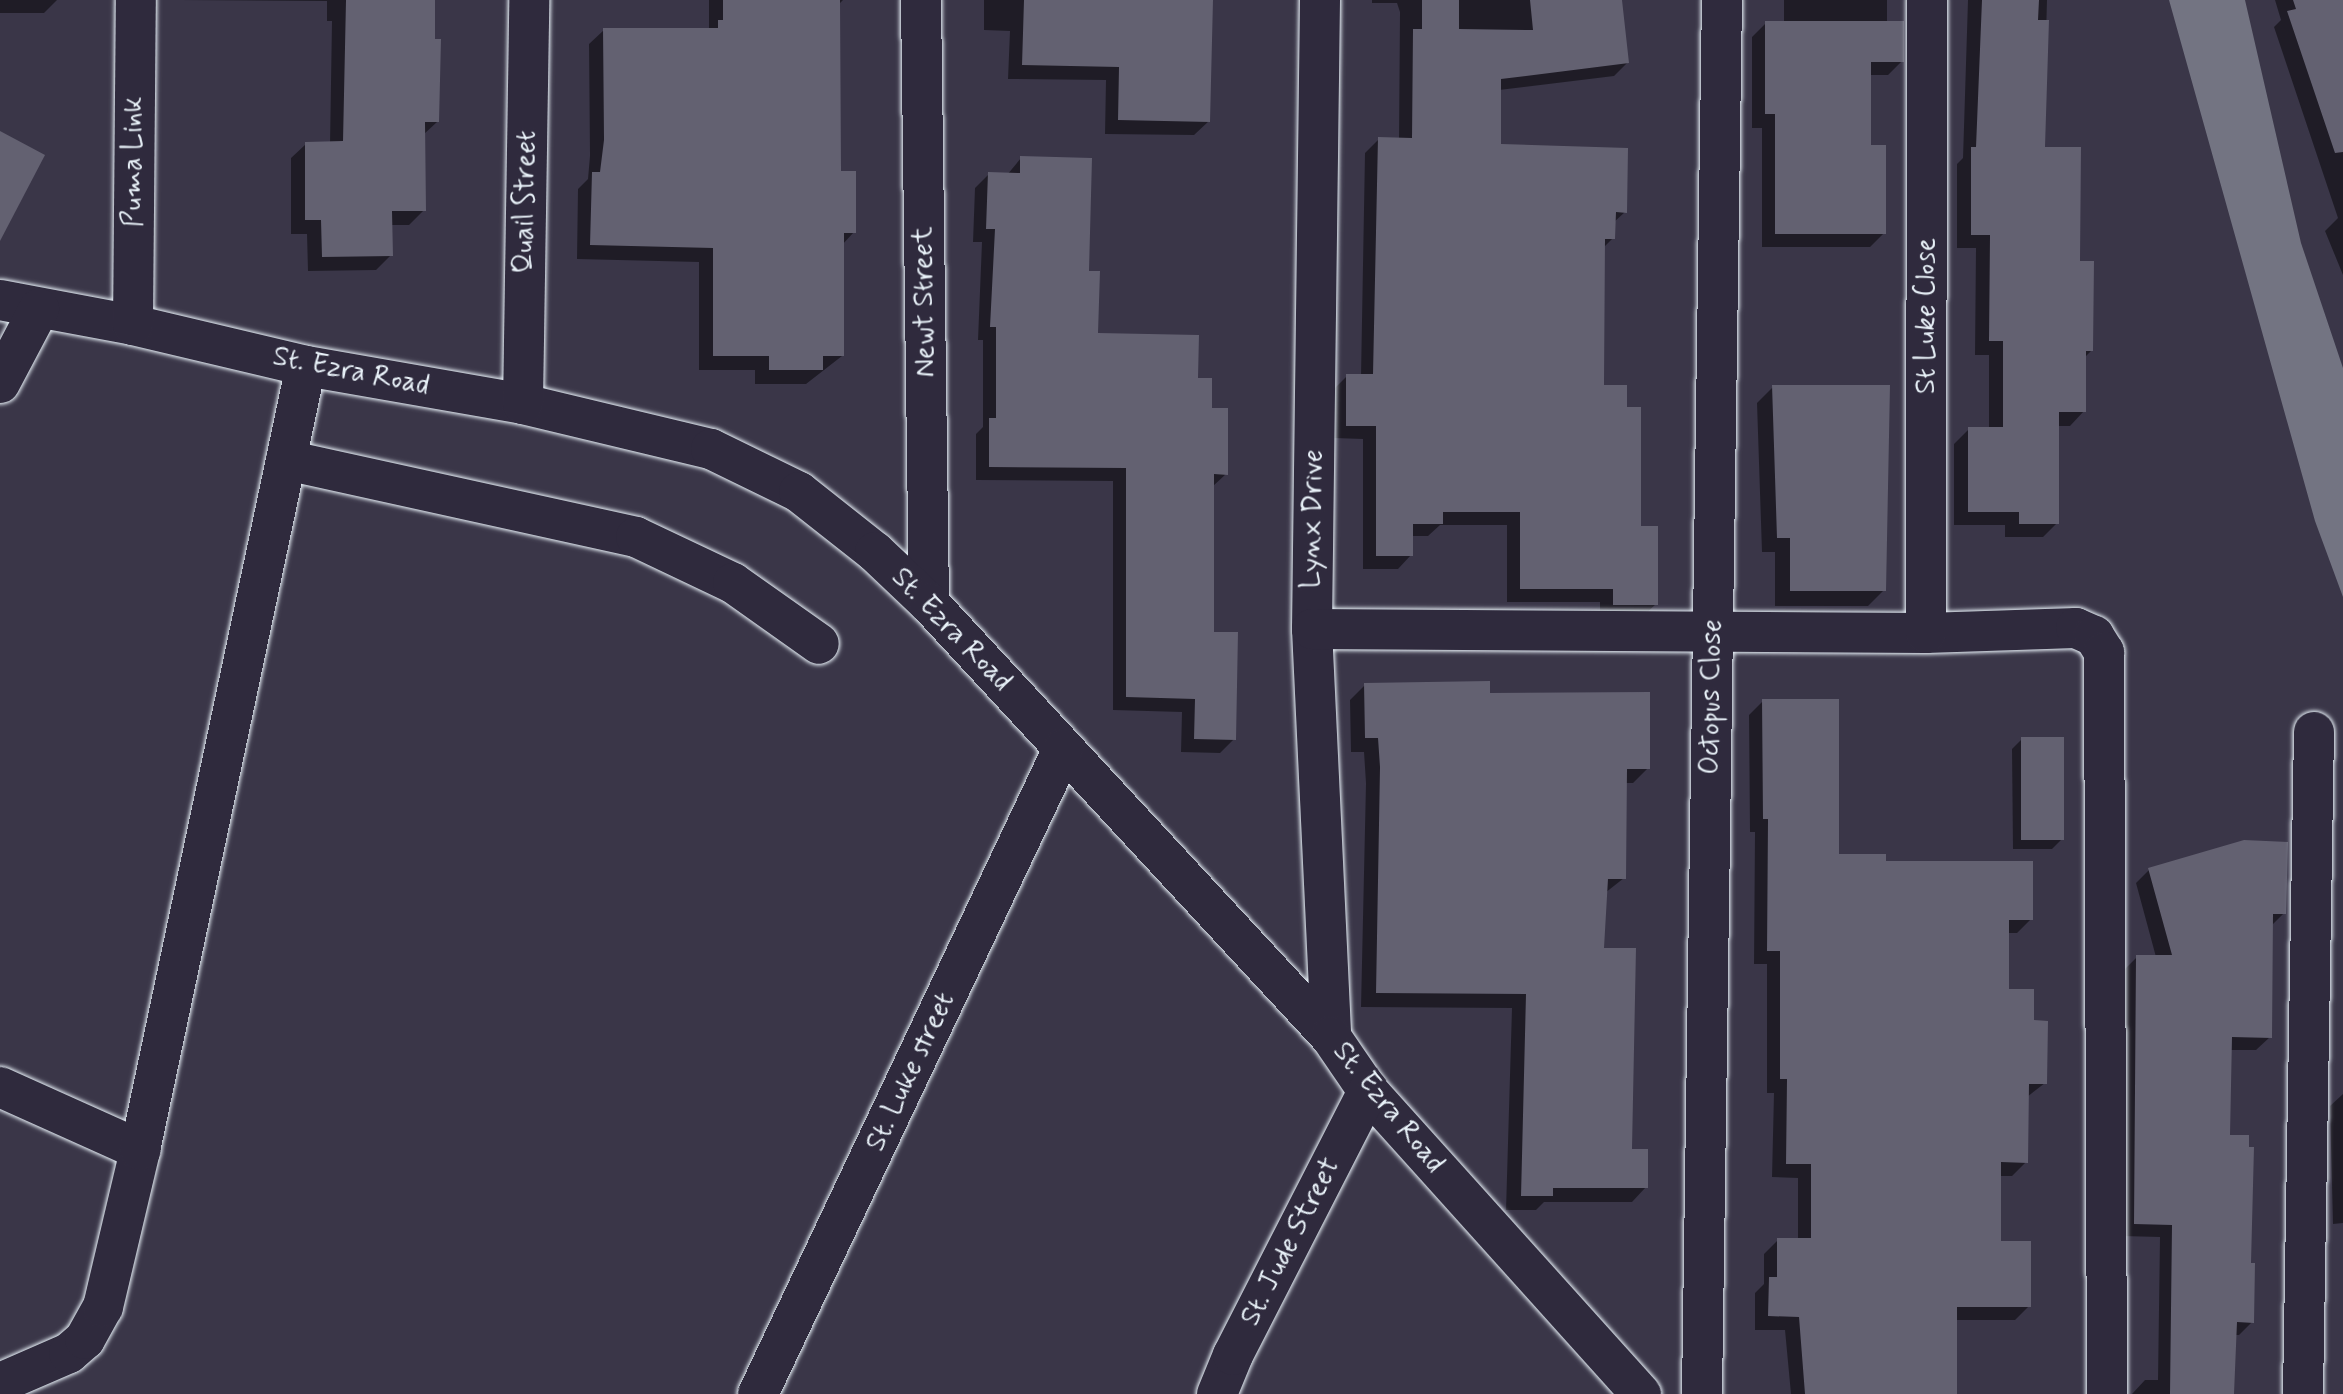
<!DOCTYPE html>
<style>
body{margin:0}
#map{position:relative;width:2343px;height:1394px;overflow:hidden;background:#3a3648;font-family:Mynerve,sans-serif}
div>[style]{position:absolute}
.water>*{inset:0;background:#737482}
.shadow>*{inset:0;background:#0007}
.building>*{inset:0;background:#636171;transform-origin:0 0}
.roads{filter:drop-shadow(0 0 2px #e8f1f8) drop-shadow(0 0 2px #e8f1f8)}
.street>*{height:40px;margin:-20px;padding:0 20px;transform-origin:20px;border-radius:20px;background:#2f2a3d}
span{translate:-50% -50%;white-space:nowrap;text-align:center;line-height:1.15;-webkit-text-stroke:6px #2f2a3d;paint-order:stroke}
.street-label{font-size:28px;color:#e8f1f8}
</style>
<div id="map">
<div class="water">
<div style="clip-path:polygon(2169px 0,2245px 0,2301px 243px,2343px 368px,2343px 597px,2315px 521px)"></div>
</div>
<div class="shadow">
<div style="clip-path:polygon(0 0,57px 0,44px 13px,0 13px)"></div>
<div style="clip-path:polygon(180px 0,433px 0,437px 122px,423px 135px,424px 210px,409px 225px,391px 225px,391px 255px,376px 270px,308px 271px,307px 234px,291px 234px,291px 158px,306px 144px,330px 144px,332px 21px,327px 21px,327px 1px)"></div>
<div style="clip-path:polygon(709px 0,843px 0,838px 5px,839px 173px,854px 232px,842px 245px,842px 356px,806px 384px,755px 384px,755px 370px,699px 370px,699px 262px,577px 259px,578px 189px,588px 179px,590px 156px,589px 44px,604px 30px,709px 30px)"></div>
<div style="clip-path:polygon(984px 0,1211px 0,1209px 121px,1194px 135px,1105px 134px,1106px 80px,1008px 79px,1010px 31px,984px 30px)"></div>
<div style="clip-path:polygon(1372px 0,1620px 0,1627px 63px,1614px 76px,1499px 90px,1499px 146px,1625px 212px,1613px 223px,1613px 238px,1603px 248px,1602px 387px,1656px 604px,1642px 617px,1600px 617px,1600px 602px,1507px 602px,1507px 525px,1440px 525px,1428px 536px,1411px 536px,1411px 555px,1398px 569px,1363px 569px,1363px 439px,1334px 438px,1334px 389px,1347px 376px,1361px 376px,1365px 153px,1379px 139px,1399px 140px,1400px 12px,1397px 3px,1372px 3px)"></div>
<div style="clip-path:polygon(1784px 0,1887px 0,1887px 22px,1902px 61px,1888px 75px,1869px 75px,1869px 147px,1884px 233px,1870px 247px,1762px 247px,1762px 128px,1752px 128px,1752px 37px,1766px 23px,1784px 23px)"></div>
<div style="clip-path:polygon(1968px 0,2047px 0,2043px 149px,2078px 263px,2091px 351px,2084px 358px,2084px 411px,2070px 426px,2057px 426px,2057px 523px,2043px 537px,2005px 537px,2005px 525px,1954px 525px,1954px 444px,1969px 429px,1989px 429px,1989px 355px,1975px 355px,1976px 248px,1957px 248px,1957px 164px,1963px 158px)"></div>
<div style="clip-path:polygon(2275px 0,2343px 0,2343px 275px,2325px 231px,2338px 218px,2274px 27px,2281px 20px)"></div>
<div style="clip-path:polygon(1021px 158px,1087px 273px,1096px 335px,1196px 380px,1210px 410px,1226px 474px,1212px 487px,1212px 634px,1234px 739px,1220px 753px,1181px 752px,1182px 712px,1113px 710px,1113px 481px,976px 480px,976px 434px,983px 427px,983px 340px,978px 340px,982px 242px,973px 242px,975px 188px,989px 174px,1007px 175px)"></div>
<div style="clip-path:polygon(1773px 387px,1884px 590px,1868px 606px,1775px 606px,1775px 552px,1762px 552px,1757px 403px)"></div>
<div style="clip-path:polygon(1365px 685px,1488px 695px,1648px 768px,1633px 783px,1625px 783px,1624px 878px,1605px 893px,1602px 950px,1630px 1151px,1646px 1187px,1632px 1202px,1544px 1202px,1536px 1210px,1506px 1210px,1512px 1008px,1361px 1007px,1366px 783px,1364px 752px,1351px 752px,1350px 700px)"></div>
<div style="clip-path:polygon(1763px 701px,1838px 856px,1884px 863px,2031px 919px,2017px 933px,2007px 933px,2007px 991px,2032px 1022px,2045px 1083px,2027px 1097px,2026px 1162px,2012px 1176px,1999px 1176px,1999px 1243px,2029px 1306px,2015px 1320px,1955px 1320px,1955px 1394px,1791px 1394px,1785px 1330px,1755px 1330px,1755px 1293px,1764px 1284px,1764px 1254px,1778px 1240px,1798px 1240px,1798px 1178px,1772px 1177px,1774px 1093px,1767px 1093px,1767px 964px,1754px 964px,1755px 832px,1750px 832px,1749px 715px)"></div>
<div style="clip-path:polygon(2022px 739px,2062px 839px,2052px 849px,2013px 849px,2012px 749px)"></div>
<div style="clip-path:polygon(2149px 870px,2284px 913px,2271px 926px,2270px 1037px,2256px 1050px,2229px 1050px,2228px 1137px,2249px 1265px,2252px 1322px,2239px 1335px,2234px 1335px,2232px 1394px,2132px 1394px,2145px 1380px,2158px 1380px,2160px 1237px,2122px 1236px,2124px 970px,2137px 957px,2156px 957px,2136px 883px)"></div>
<div style="clip-path:polygon(2343px 1094px,2343px 1223px,2333px 1224px,2330px 1106px)"></div>
</div>
<div class="building">
<div style="clip-path:polygon(346px 0,435px 0,435px 39px,441px 39px,439px 122px,425px 122px,426px 211px,392px 211px,393px 256px,322px 257px,321px 220px,305px 220px,305px 142px,343px 141px)"></div>
<div style="clip-path:polygon(723px 0,840px 0,841px 171px,856px 171px,856px 233px,844px 233px,844px 356px,823px 356px,823px 370px,769px 370px,769px 356px,713px 356px,713px 248px,590px 245px,592px 172px,600px 172px,604px 140px,603px 28px,718px 28px,718px 20px,723px 20px)"></div>
<div style="clip-path:polygon(1024px 0,1213px 0,1210px 122px,1118px 120px,1119px 67px,1022px 65px)"></div>
<div style="clip-path:polygon(1422px 0,1459px 0,1459px 29px,1533px 30px,1530px 0,1622px 0,1629px 63px,1501px 79px,1501px 144px,1628px 148px,1627px 213px,1616px 212px,1615px 239px,1605px 239px,1604px 385px,1627px 385px,1627px 407px,1641px 407px,1641px 526px,1658px 526px,1658px 605px,1613px 605px,1613px 589px,1520px 589px,1520px 512px,1443px 512px,1443px 524px,1413px 524px,1413px 556px,1376px 556px,1376px 426px,1346px 426px,1346px 374px,1373px 374px,1378px 137px,1412px 138px,1413px 29px,1422px 29px)"></div>
<div style="clip-path:polygon(1982px 0,2039px 0,2038px 20px,2049px 20px,2045px 147px,2081px 147px,2080px 261px,2094px 261px,2093px 351px,2086px 351px,2086px 412px,2059px 412px,2059px 524px,2019px 524px,2019px 512px,1968px 512px,1968px 427px,2003px 427px,2003px 341px,1989px 341px,1990px 235px,1971px 235px,1971px 147px,1976px 147px)"></div>
<div style="clip-path:polygon(2293px 0,2343px 0,2343px 152px,2335px 153px,2287px 11px,2296px 9px)"></div>
<div style="clip-path:polygon(1765px 21px,1904px 21px,1904px 62px,1871px 62px,1871px 145px,1886px 145px,1886px 234px,1775px 234px,1775px 114px,1765px 114px)"></div>
<div style="clip-path:polygon(0 131px,45px 155px,0 241px)"></div>
<div style="clip-path:polygon(1020px 156px,1092px 158px,1089px 271px,1100px 271px,1098px 333px,1199px 335px,1198px 378px,1212px 378px,1212px 408px,1228px 408px,1228px 475px,1214px 474px,1214px 632px,1238px 632px,1236px 740px,1194px 739px,1195px 699px,1126px 697px,1126px 468px,989px 467px,989px 418px,996px 418px,996px 327px,990px 327px,995px 229px,986px 229px,988px 172px,1020px 173px)"></div>
<div style="clip-path:polygon(1772px 385px,1890px 385px,1886px 591px,1790px 591px,1790px 538px,1777px 538px)"></div>
<div style="clip-path:polygon(1490px 681px,1490px 693px,1650px 692px,1650px 769px,1627px 769px,1626px 879px,1608px 879px,1604px 948px,1636px 948px,1632px 1149px,1648px 1149px,1648px 1188px,1553px 1188px,1553px 1196px,1521px 1196px,1526px 994px,1376px 993px,1380px 767px,1378px 738px,1365px 738px,1364px 683px)"></div>
<div style="clip-path:polygon(1762px 699px,1839px 699px,1839px 854px,1886px 854px,1886px 861px,2033px 861px,2033px 920px,2009px 920px,2009px 989px,2034px 989px,2034px 1020px,2048px 1021px,2047px 1084px,2029px 1084px,2028px 1163px,2001px 1162px,2001px 1241px,2031px 1241px,2031px 1307px,1957px 1307px,1957px 1394px,1805px 1394px,1799px 1317px,1768px 1316px,1769px 1277px,1777px 1277px,1777px 1238px,1811px 1238px,1811px 1164px,1786px 1164px,1787px 1079px,1780px 1079px,1780px 951px,1767px 951px,1768px 819px,1763px 819px)"></div>
<div style="left:2021px;top:737px;width:43px;height:103px"></div>
<div style="clip-path:polygon(2244px 840px,2288px 842px,2286px 914px,2273px 914px,2272px 1038px,2232px 1037px,2230px 1135px,2249px 1135px,2249px 1147px,2254px 1147px,2251px 1263px,2255px 1263px,2254px 1323px,2237px 1322px,2234px 1394px,2170px 1394px,2172px 1225px,2134px 1224px,2136px 955px,2172px 955px,2148px 868px)"></div>
</div>
<div class="roads">
<div class="street">
<div style="left:921px;top:0;width:603px;rotate:89.24deg"></div>
<div style="left:1320px;top:0;width:629px;rotate:90.73deg"></div>
<div style="left:1312px;top:629px;width:408px;rotate:87.3deg"></div>
<div style="left:0;top:300px;width:135px;rotate:10.6deg"></div>
<div style="left:133px;top:325px;width:178px;rotate:13.3deg"></div>
<div style="left:306px;top:366px;width:220px;rotate:9.9deg"></div>
<div style="left:523px;top:404px;width:193px;rotate:13.5deg"></div>
<div style="left:711px;top:449px;width:98px;rotate:26deg"></div>
<div style="left:799px;top:492px;width:97px;rotate:38.3deg"></div>
<div style="left:875px;top:552px;width:74px;rotate:43.4deg"></div>
<div style="left:929px;top:603px;width:592px;rotate:47.19deg"></div>
<div style="left:1331px;top:1037px;width:65px;rotate:55.6deg"></div>
<div style="left:1368px;top:1091px;width:408px;rotate:48deg"></div>
<div style="left:133px;top:325px;width:325px;rotate:-89.5deg"></div>
<div style="left:0;top:383px;width:84px;rotate:-62.2deg"></div>
<div style="left:523px;top:404px;width:404px;rotate:-89.1deg"></div>
<div style="left:286px;top:460px;width:358px;rotate:12.4deg"></div>
<div style="left:636px;top:537px;width:107px;rotate:25.4deg"></div>
<div style="left:733px;top:583px;width:105px;rotate:35.3deg"></div>
<div style="left:1312px;top:629px;width:614px;rotate:0.37deg"></div>
<div style="left:1926px;top:633px;width:150px;rotate:-1.9deg"></div>
<div style="left:2076px;top:628px;width:20px;rotate:24deg"></div>
<div style="left:2094px;top:636px;width:19px;rotate:58deg"></div>
<div style="left:2104px;top:652px;width:742px;rotate:89.77deg"></div>
<div style="left:1926px;top:633px;width:633px;rotate:-89.91deg"></div>
<div style="left:0;top:1087px;width:154px;rotate:24.2deg"></div>
<div style="left:0;top:1383px;width:75px;rotate:-23.5deg"></div>
<div style="left:69px;top:1353px;width:21px;rotate:-41deg"></div>
<div style="left:85px;top:1339px;width:37px;rotate:-61deg"></div>
<div style="left:103px;top:1307px;width:161px;rotate:-76.7deg"></div>
<div style="left:140px;top:1150px;width:801px;rotate:-78.05deg"></div>
<div style="left:758px;top:1394px;width:713px;rotate:-64.69deg"></div>
<div style="left:1217px;top:1394px;width:42px;rotate:-67.7deg"></div>
<div style="left:1233px;top:1355px;width:297px;rotate:-62.9deg"></div>
<div style="left:1702px;top:1394px;width:1394px;rotate:-89.18deg"></div>
<div style="left:2303px;top:1394px;width:662px;rotate:-89.05deg"></div>
</div>
</div>
<div class="street-label">
<span style="left:134px;top:162px;rotate:-90deg">Puma Link</span>
<span style="left:526px;top:202px;rotate:-89deg">Quail Street</span>
<span style="left:925px;top:302px;rotate:-91deg">Newt Street</span>
<span style="left:1927px;top:316px;rotate:-90deg">St Luke Close</span>
<span style="left:351px;top:372px;rotate:11deg">St. Ezra Road</span>
<span style="left:1313px;top:519px;rotate:-89deg">Lynx Drive</span>
<span style="left:951px;top:630px;rotate:46deg">St. Ezra Road</span>
<span style="left:1712px;top:697px;rotate:-89deg">Octopus Close</span>
<span style="left:911px;top:1072px;rotate:-65deg">St. Luke street</span>
<span style="left:1388px;top:1108px;rotate:51deg">St. Ezra Road</span>
<span style="left:1291px;top:1242px;rotate:-63deg">St. Jude Street</span>
</div>
</div>
